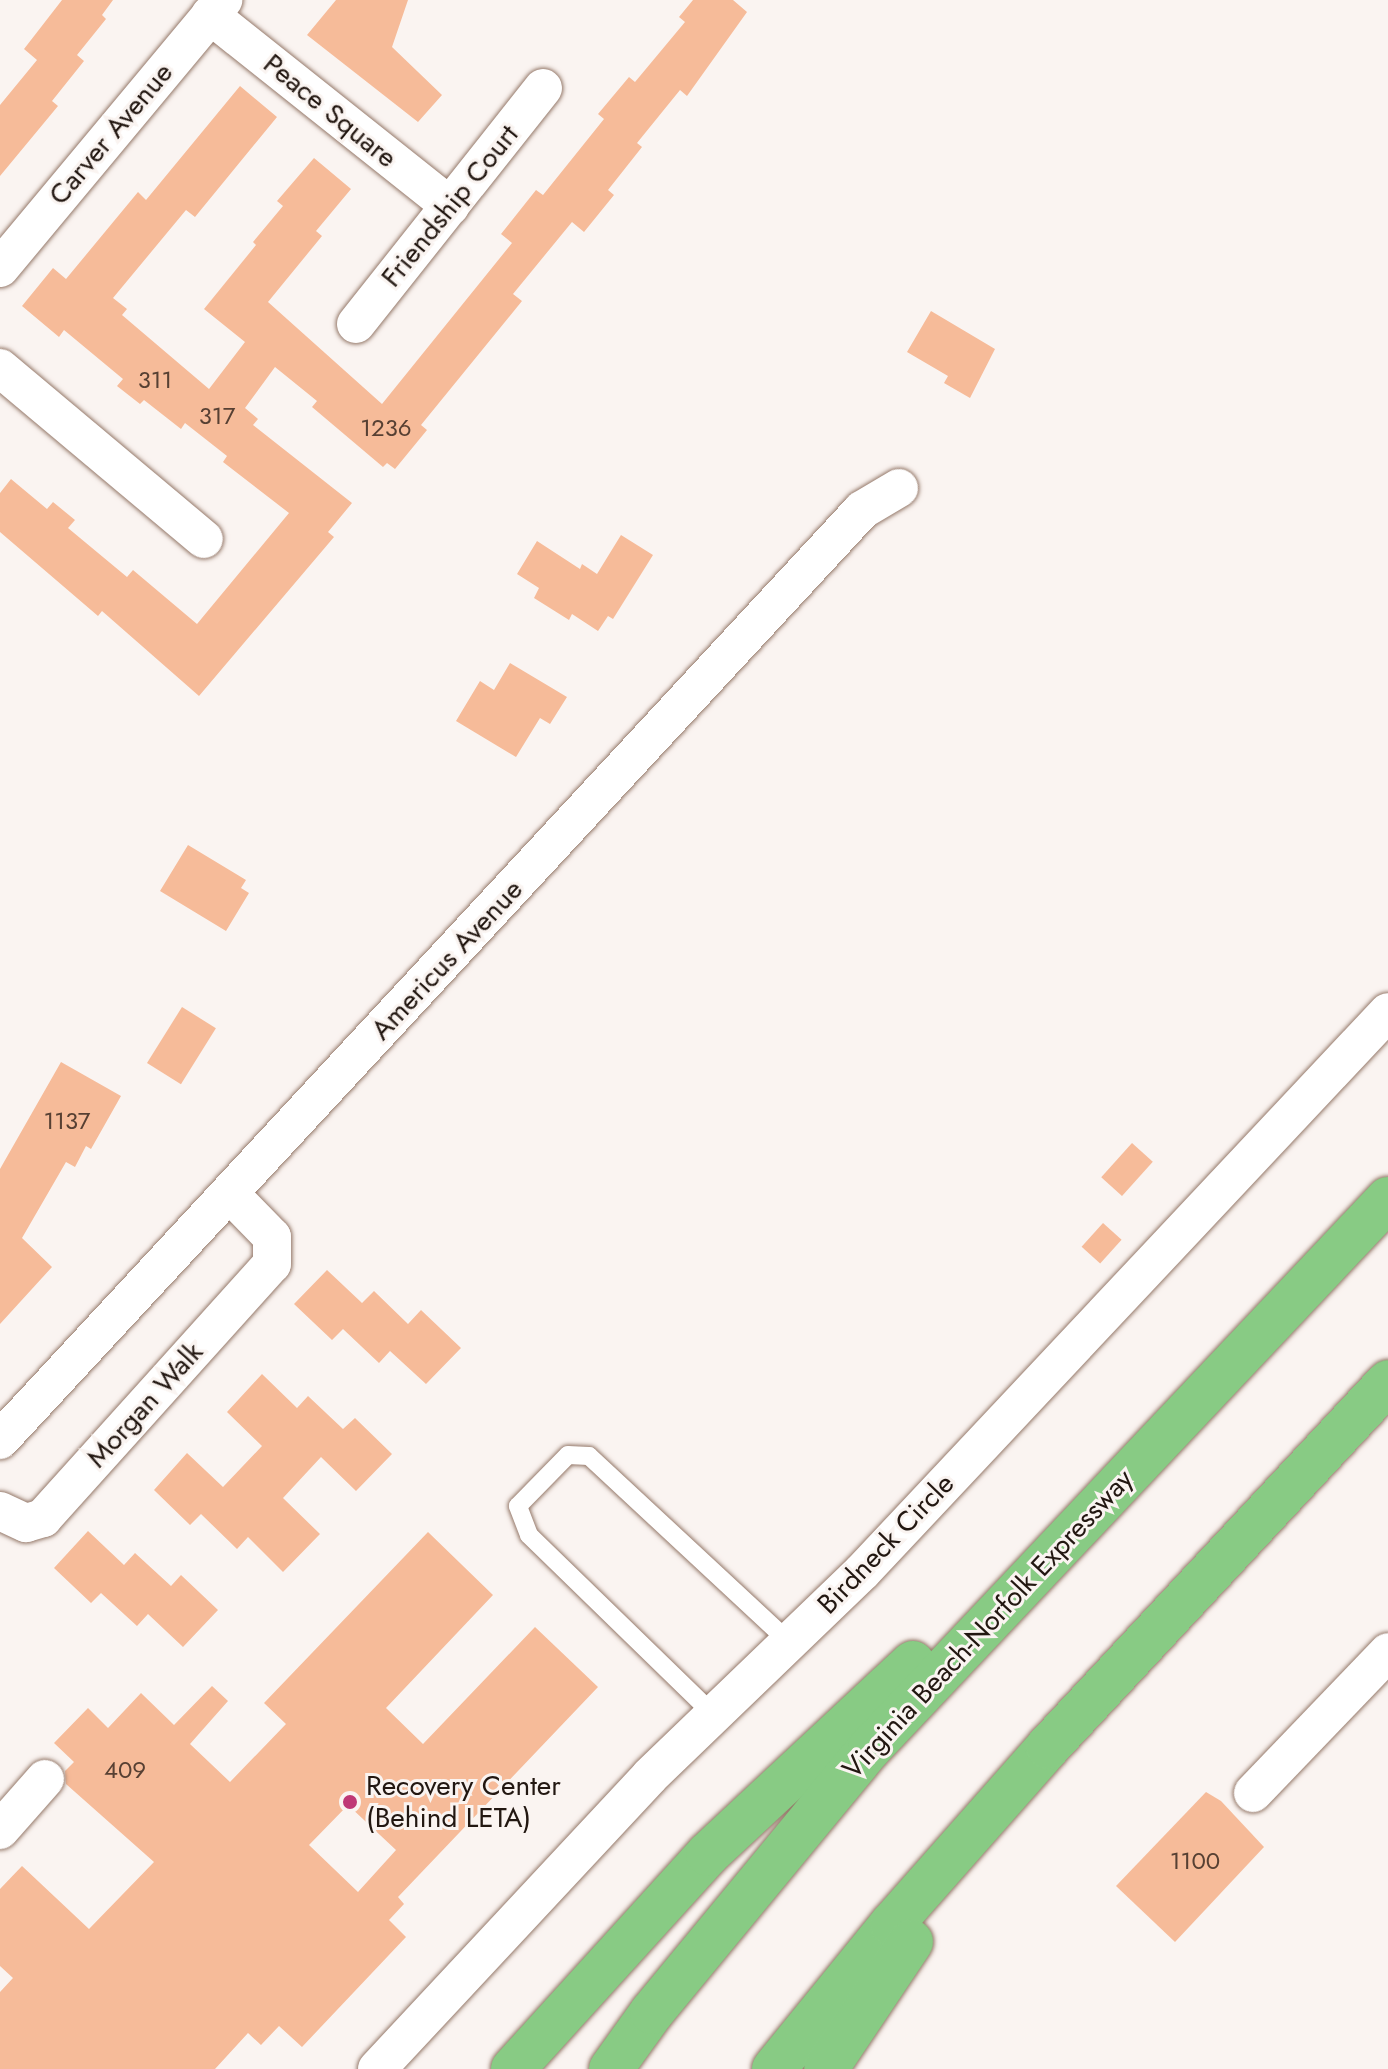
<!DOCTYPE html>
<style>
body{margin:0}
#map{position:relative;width:1388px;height:2069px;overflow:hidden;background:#faf4f1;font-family:Jost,sans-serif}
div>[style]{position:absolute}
.building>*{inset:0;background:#f6bb99;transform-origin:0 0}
.roads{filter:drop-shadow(0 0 2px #95796a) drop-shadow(0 0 2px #95796a)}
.service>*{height:18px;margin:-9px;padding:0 9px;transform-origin:9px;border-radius:9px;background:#fff}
.minor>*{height:38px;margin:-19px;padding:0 19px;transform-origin:19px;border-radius:19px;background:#fff}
.motorway>*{height:44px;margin:-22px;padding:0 22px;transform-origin:22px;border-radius:22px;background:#88cb84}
.dots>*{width:22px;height:22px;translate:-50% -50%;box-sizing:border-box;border:4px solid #faf4f1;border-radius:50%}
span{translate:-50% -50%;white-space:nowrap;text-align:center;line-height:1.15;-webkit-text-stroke:6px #faf4f1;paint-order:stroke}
.number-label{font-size:24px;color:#574033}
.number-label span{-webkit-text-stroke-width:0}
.street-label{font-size:28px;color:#221711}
.poi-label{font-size:28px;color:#221711}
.left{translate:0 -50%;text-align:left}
</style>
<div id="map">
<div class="building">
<div style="clip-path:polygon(62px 0,113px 0,102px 15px,106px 19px,77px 55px,84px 61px,52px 101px,58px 106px,0 176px,0 105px,37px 60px,24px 49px)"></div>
<div style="clip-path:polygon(336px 0,408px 0,392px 47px,442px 95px,418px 122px,307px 35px)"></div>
<div style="clip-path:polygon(693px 0,733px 0,747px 12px,687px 96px,680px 90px,637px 143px,642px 147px,608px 190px,614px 195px,584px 232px,572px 222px,513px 294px,522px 301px,421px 425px,427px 430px,395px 469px,387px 463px,383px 467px,312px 407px,317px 401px,275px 367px,245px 408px,258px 419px,253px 425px,352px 503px,328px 532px,334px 537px,199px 696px,102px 611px,98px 616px,0 532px,0 493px,11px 479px,47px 509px,53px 502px,75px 520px,68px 528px,127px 577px,133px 570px,197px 624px,289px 513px,223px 462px,227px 456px,185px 423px,181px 429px,144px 400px,140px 404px,117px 386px,123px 379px,64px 330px,59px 337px,22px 306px,53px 268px,66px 279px,138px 192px,146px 200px,240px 86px,277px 117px,195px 217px,186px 210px,113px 298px,127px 309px,122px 315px,209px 389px,245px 342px,204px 309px,256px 245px,253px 242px,283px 206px,277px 201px,314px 158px,351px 189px,316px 231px,322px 236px,268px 302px,382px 404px,512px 243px,501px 234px,536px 190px,543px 195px,604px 119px,598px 114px,629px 77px,635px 82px,685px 22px,679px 17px)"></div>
<div style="clip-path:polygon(931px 311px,995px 349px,970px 398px,944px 383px,948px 376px,907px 352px)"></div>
<div style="clip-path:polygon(621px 535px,653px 555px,613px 619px,608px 616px,598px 631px,572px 614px,569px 620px,534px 598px,539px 588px,517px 574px,537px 541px,580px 569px,582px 564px,597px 574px)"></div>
<div style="clip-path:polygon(510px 663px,567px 697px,550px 724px,540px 718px,516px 757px,456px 721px,480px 681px,494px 690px)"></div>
<div style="clip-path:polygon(188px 845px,246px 880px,241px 888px,249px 893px,226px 931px,160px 891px)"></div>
<div style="left:182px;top:1007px;width:40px;height:66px;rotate:32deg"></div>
<div style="clip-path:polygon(61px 1062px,121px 1096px,91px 1149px,86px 1146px,75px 1167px,66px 1162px,22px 1238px,52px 1267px,0 1324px,0 1169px)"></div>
<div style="left:1132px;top:1143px;width:28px;height:46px;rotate:42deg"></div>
<div style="left:1103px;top:1223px;width:25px;height:32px;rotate:42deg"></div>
<div style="clip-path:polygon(327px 1270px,362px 1303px,374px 1291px,408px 1324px,421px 1310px,461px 1348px,426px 1384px,390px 1351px,379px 1363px,343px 1329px,332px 1340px,294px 1304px)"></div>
<div style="clip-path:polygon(262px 1374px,297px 1408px,308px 1396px,343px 1429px,355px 1418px,392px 1454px,356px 1491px,321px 1457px,283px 1498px,320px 1534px,283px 1572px,248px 1537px,237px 1549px,201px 1514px,190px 1525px,154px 1490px,187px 1453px,223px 1487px,262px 1446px,227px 1412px)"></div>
<div style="clip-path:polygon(88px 1531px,124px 1565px,135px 1553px,171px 1586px,181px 1575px,218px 1610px,183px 1647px,148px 1614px,137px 1626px,101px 1593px,91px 1603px,54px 1568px)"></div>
<div style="clip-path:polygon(evenodd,428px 1532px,493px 1595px,386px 1708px,423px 1744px,535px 1627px,598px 1687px,398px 1897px,404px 1904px,389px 1920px,406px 1937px,302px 2047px,279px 2026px,261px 2045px,248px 2033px,215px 2069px,0 2069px,0 1992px,13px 1978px,0 1966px,0 1889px,22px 1866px,89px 1929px,154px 1862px,66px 1784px,65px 1771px,74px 1762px,54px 1743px,88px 1708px,108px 1728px,141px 1693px,174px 1725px,212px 1686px,228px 1701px,190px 1744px,230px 1782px,286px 1724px,264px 1703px,428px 1532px,348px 1805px,396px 1850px,358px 1892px,309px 1845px,348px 1805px)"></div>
<div style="clip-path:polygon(1206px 1792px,1221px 1801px,1264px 1847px,1175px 1942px,1116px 1886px)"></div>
</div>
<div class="roads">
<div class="service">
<div style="left:714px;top:1715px;width:258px;rotate:-135.8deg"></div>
<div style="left:529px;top:1535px;width:31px;rotate:-111deg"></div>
<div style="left:518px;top:1506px;width:71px;rotate:-45.6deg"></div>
<div style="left:568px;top:1455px;width:21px;rotate:3deg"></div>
<div style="left:589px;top:1456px;width:273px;rotate:42.9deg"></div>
</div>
<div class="minor">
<div style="left:210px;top:15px;width:307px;rotate:38.5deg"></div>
<div style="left:0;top:268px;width:349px;rotate:-50.2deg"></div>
<div style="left:356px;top:324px;width:301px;rotate:-51.6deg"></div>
<div style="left:0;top:368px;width:266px;rotate:40deg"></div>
<div style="left:0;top:1440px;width:1268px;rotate:-47.17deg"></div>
<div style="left:862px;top:510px;width:43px;rotate:-30.7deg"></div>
<div style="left:0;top:1511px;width:29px;rotate:25deg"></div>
<div style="left:26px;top:1523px;width:18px;rotate:-16deg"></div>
<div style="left:43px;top:1518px;width:342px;rotate:-48deg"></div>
<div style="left:272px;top:1264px;width:27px;rotate:-90deg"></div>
<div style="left:272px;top:1237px;width:59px;rotate:-134.3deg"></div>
<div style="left:1253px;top:1793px;width:195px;rotate:-46.2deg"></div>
<div style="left:0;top:1830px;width:68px;rotate:-48.6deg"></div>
<div style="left:377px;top:2069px;width:400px;rotate:-47deg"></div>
<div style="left:650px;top:1776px;width:294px;rotate:-43.9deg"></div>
<div style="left:862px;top:1572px;width:768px;rotate:-46.79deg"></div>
</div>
<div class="motorway">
<div style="left:513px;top:2069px;width:290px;rotate:-47.8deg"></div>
<div style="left:708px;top:1854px;width:280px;rotate:-43deg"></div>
<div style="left:611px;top:2069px;width:70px;rotate:-54.3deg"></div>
<div style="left:652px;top:2012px;width:342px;rotate:-50.5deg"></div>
<div style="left:870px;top:1748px;width:755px;rotate:-46.66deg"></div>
<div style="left:774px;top:2069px;width:187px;rotate:-50.9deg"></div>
<div style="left:892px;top:1924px;width:236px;rotate:-48.6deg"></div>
<div style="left:1048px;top:1747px;width:499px;rotate:-47deg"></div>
<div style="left:826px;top:2069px;width:153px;rotate:-56.2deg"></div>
</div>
</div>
<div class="dots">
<div style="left:350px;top:1802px;background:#bf3876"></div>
</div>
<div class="number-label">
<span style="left:155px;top:380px">311</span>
<span style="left:217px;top:416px">317</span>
<span style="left:386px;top:428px">1236</span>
<span style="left:67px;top:1121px">1137</span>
<span style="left:125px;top:1770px">409</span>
<span style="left:1195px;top:1861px">1100</span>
</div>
<div class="street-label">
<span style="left:330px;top:111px;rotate:39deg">Peace Square</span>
<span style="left:111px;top:134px;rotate:-50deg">Carver Avenue</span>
<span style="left:450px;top:206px;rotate:-51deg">Friendship Court</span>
<span style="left:447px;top:960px;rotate:-47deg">Americus Avenue</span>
<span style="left:145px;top:1405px;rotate:-48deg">Morgan Walk</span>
<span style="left:886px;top:1544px;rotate:-46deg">Birdneck Circle</span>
<span style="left:988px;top:1624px;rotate:-47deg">Virginia Beach-Norfolk Expressway</span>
</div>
<div class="poi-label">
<span class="left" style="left:366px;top:1802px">Recovery Center<br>(Behind LETA)</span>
</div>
</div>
